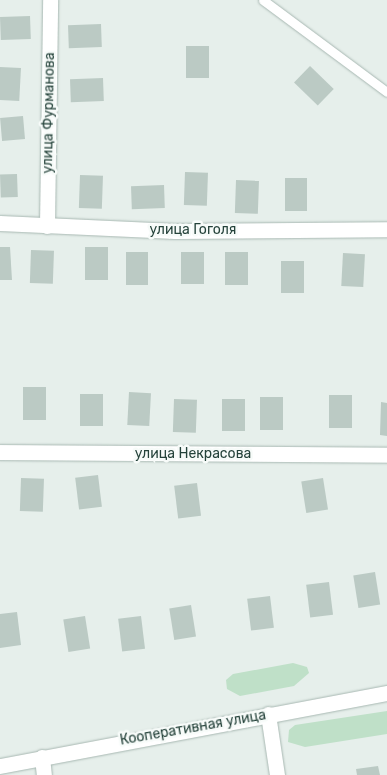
<!DOCTYPE html>
<meta charset="utf-8">
<style>
body{margin:0}
#map{position:relative;width:387px;height:775px;overflow:hidden;background:#e6efeb;font-family:Rubik,sans-serif}
div>[style]{position:absolute}
.green>*{inset:0;background:#bfe0c8}
.building>*{inset:0;background:#bbcac4;transform-origin:0 0}
.roads{filter:drop-shadow(0 0 1px #a8b8b2) drop-shadow(0 0 1px #a8b8b2)}
.lane>*{height:9px;margin:-4.5px;padding:0 4.5px;transform-origin:4.5px;border-radius:4.5px;background:#fff}
.street>*{height:15px;margin:-7.5px;padding:0 7.5px;transform-origin:7.5px;border-radius:7.5px;background:#fff}
span{translate:-50% -50%;white-space:nowrap;text-align:center;line-height:1.15;-webkit-text-stroke:5px #f7fbf9;paint-order:stroke}
.street-label{font-size:14px;color:#24423a}
</style>
<div id="map">
<div class="green">
<div style="clip-path:polygon(293px 663px,307px 667px,309px 673px,294px 686px,240px 696px,227px 689px,226px 680px,233px 674px)"></div>
<div style="clip-path:polygon(387px 711px,387px 734px,305px 747px,288px 742px,289px 730px,295px 725px)"></div>
</div>
<div class="building">
<div style="left:30px;top:16px;width:23px;height:30px;rotate:88deg"></div>
<div style="left:101px;top:24px;width:23px;height:33px;rotate:88deg"></div>
<div style="left:186px;top:46px;width:23px;height:32px"></div>
<div style="left:310px;top:66px;width:33px;height:23px;rotate:44deg"></div>
<div style="left:0;top:67px;width:21px;height:33px;rotate:3deg"></div>
<div style="left:103px;top:78px;width:23px;height:33px;rotate:88deg"></div>
<div style="left:23px;top:116px;width:23px;height:23px;rotate:85deg"></div>
<div style="left:185px;top:172px;width:23px;height:33px;rotate:2deg"></div>
<div style="left:17px;top:174px;width:23px;height:17px;rotate:88deg"></div>
<div style="left:80px;top:175px;width:23px;height:33px;rotate:2deg"></div>
<div style="left:285px;top:178px;width:22px;height:33px"></div>
<div style="left:236px;top:180px;width:23px;height:33px;rotate:2deg"></div>
<div style="left:164px;top:185px;width:23px;height:33px;rotate:88deg"></div>
<div style="clip-path:polygon(0 247px,10px 247px,12px 280px,0 280px)"></div>
<div style="left:85px;top:247px;width:23px;height:33px"></div>
<div style="left:31px;top:250px;width:23px;height:33px;rotate:2deg"></div>
<div style="left:126px;top:252px;width:22px;height:33px"></div>
<div style="left:181px;top:252px;width:23px;height:32px"></div>
<div style="left:225px;top:252px;width:23px;height:33px"></div>
<div style="left:343px;top:253px;width:22px;height:33px;rotate:3deg"></div>
<div style="left:281px;top:261px;width:23px;height:32px"></div>
<div style="left:23px;top:387px;width:23px;height:33px"></div>
<div style="left:129px;top:392px;width:22px;height:33px;rotate:3deg"></div>
<div style="left:80px;top:394px;width:23px;height:32px"></div>
<div style="left:329px;top:395px;width:23px;height:33px"></div>
<div style="left:260px;top:397px;width:23px;height:33px"></div>
<div style="left:174px;top:399px;width:23px;height:33px;rotate:2deg"></div>
<div style="left:222px;top:399px;width:23px;height:32px"></div>
<div style="clip-path:polygon(381px 402px,387px 403px,387px 436px,380px 435px)"></div>
<div style="left:98px;top:475px;width:32px;height:23px;rotate:83deg"></div>
<div style="left:21px;top:478px;width:23px;height:33px;rotate:2deg"></div>
<div style="left:323px;top:478px;width:32px;height:22px;rotate:81deg"></div>
<div style="left:197px;top:483px;width:33px;height:23px;rotate:83deg"></div>
<div style="left:375px;top:572px;width:33px;height:22px;rotate:81deg"></div>
<div style="left:329px;top:582px;width:33px;height:23px;rotate:83deg"></div>
<div style="left:270px;top:596px;width:32px;height:23px;rotate:83deg"></div>
<div style="left:191px;top:605px;width:32px;height:22px;rotate:81deg"></div>
<div style="clip-path:polygon(17px 612px,21px 645px,0 648px,0 614px)"></div>
<div style="left:85px;top:616px;width:33px;height:22px;rotate:81deg"></div>
<div style="left:141px;top:616px;width:33px;height:23px;rotate:83deg"></div>
<div style="clip-path:polygon(378px 766px,380px 775px,357px 775px,356px 769px)"></div>
</div>
<div class="roads">
<div class="lane">
<div style="left:263px;top:0;width:154px;rotate:36.6deg"></div>
</div>
<div class="street">
<div style="left:0;top:223px;width:175px;rotate:2.6deg"></div>
<div style="left:175px;top:231px;width:212px;rotate:-0.5deg"></div>
<div style="left:47px;top:226px;width:226px;rotate:-89.2deg"></div>
<div style="left:0;top:452px;width:387px;rotate:0.4deg"></div>
<div style="left:268px;top:714px;width:62px;rotate:81.6deg"></div>
<div style="left:42px;top:757px;width:18px;rotate:84deg"></div>
<div style="left:0;top:766px;width:394px;rotate:-10.7deg"></div>
</div>
</div>
<div class="street-label">
<span style="left:49px;top:113px;rotate:-89deg">улица Фурманова</span>
<span style="left:193px;top:230px">улица Гоголя</span>
<span style="left:193px;top:454px">улица Некрасова</span>
<span style="left:193px;top:728px;rotate:-10deg">Кооперативная улица</span>
</div>
</div>
